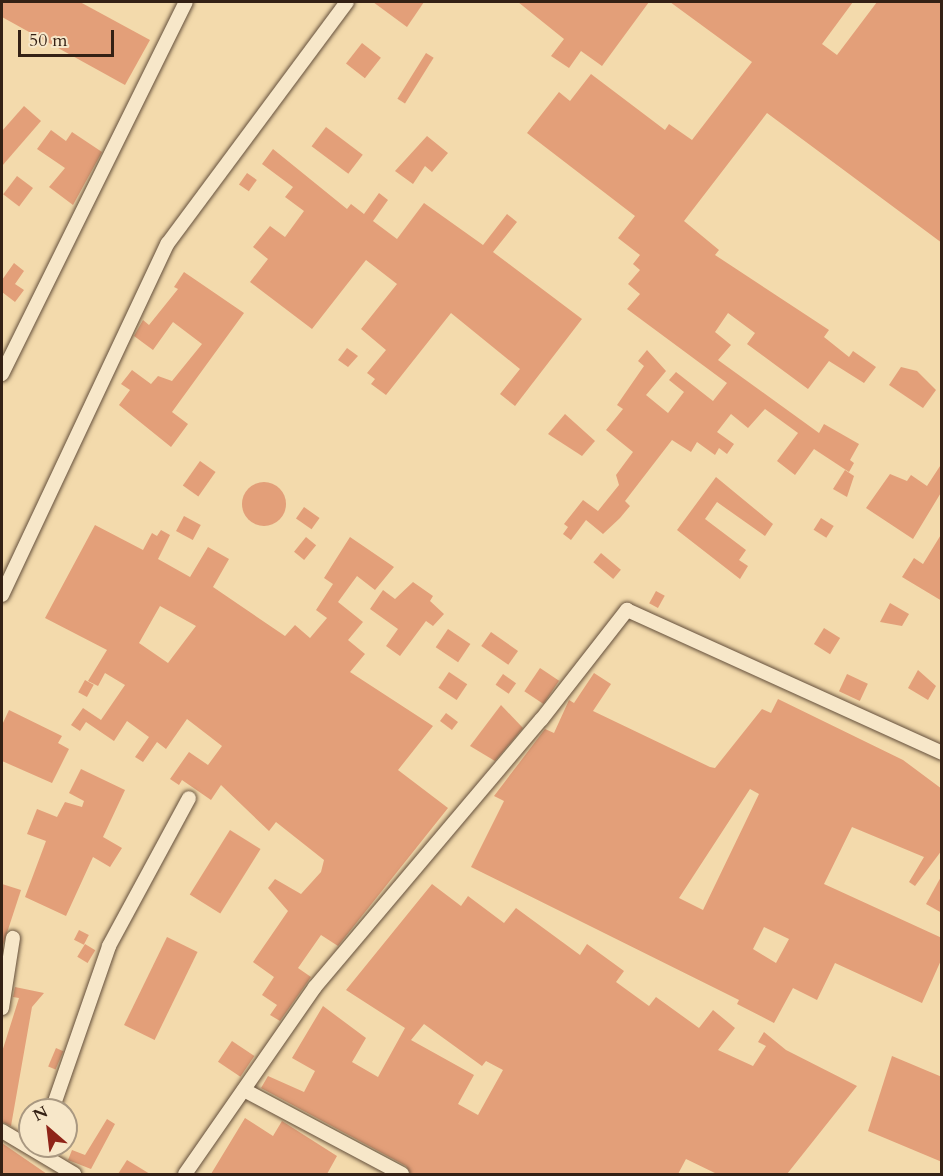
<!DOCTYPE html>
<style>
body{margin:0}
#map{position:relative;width:943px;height:1176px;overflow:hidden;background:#f3daac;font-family:Cardo,serif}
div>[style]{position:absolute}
.building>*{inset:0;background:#e39f79;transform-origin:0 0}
.round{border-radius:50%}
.roads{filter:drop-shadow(0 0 2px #644f3b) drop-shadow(0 0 2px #644f3b)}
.minor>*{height:14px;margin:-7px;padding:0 7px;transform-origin:7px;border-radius:7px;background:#f7e7c9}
span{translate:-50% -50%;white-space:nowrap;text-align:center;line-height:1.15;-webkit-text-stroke:5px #f7e7c9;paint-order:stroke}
.frame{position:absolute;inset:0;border:3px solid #342115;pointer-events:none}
.north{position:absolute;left:18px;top:1098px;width:60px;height:60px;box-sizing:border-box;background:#f7e7c9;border:2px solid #a99881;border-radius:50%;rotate:332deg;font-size:16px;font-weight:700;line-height:24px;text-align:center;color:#342115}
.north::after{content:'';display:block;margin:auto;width:21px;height:27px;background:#8f2418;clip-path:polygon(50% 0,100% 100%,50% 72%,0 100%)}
.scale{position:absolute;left:18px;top:30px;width:96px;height:27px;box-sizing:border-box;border:3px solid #342115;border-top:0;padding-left:8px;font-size:18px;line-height:21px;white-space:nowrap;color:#342115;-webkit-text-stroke:4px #f7e7c9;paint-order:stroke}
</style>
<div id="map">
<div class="building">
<div style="clip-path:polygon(2px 2px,80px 2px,150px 40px,125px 85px,2px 17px)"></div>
<div style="clip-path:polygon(373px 2px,424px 2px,407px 27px)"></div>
<div style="clip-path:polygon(518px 2px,649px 2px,602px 66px,581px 51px,569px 68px,551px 56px,564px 39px)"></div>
<div style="clip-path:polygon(670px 2px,853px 2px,822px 44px,837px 55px,877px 2px,942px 2px,942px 243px,767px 113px,684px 221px,719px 250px,715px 255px,829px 330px,824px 337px,849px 357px,853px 351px,876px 367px,864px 383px,829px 361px,808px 389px,747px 344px,755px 333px,728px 313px,715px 332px,731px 345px,718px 360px,819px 433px,824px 424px,859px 444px,850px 460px,854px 463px,849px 472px,814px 449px,795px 475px,777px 461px,798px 433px,765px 409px,748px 428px,731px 414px,717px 432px,734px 444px,727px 454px,719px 448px,715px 455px,697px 442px,691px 452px,672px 440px,625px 501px,630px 506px,620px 518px,603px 534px,586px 520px,571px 540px,563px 534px,568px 527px,564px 524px,583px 500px,598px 511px,619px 485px,616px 475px,633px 452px,606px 430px,623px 409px,617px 405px,644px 366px,638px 361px,647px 350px,666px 371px,646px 395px,668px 413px,684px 392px,669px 380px,676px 372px,713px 401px,727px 383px,627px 309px,640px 294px,628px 284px,640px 270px,633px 264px,640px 255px,618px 238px,635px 216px,527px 133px,559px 92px,570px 101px,591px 74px,665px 130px,669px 124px,692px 140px,752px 62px)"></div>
<div style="left:362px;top:43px;width:24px;height:26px;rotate:38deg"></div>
<div style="left:426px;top:53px;width:9px;height:54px;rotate:32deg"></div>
<div style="clip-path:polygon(24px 106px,41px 121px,2px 166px,2px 131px)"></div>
<div style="left:326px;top:127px;width:46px;height:24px;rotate:37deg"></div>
<div style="clip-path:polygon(51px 130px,66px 141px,72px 132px,102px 152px,73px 205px,49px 187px,65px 168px,37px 149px)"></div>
<div style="clip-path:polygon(427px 136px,448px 153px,432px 172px,425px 166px,413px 184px,395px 171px)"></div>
<div style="clip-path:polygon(273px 149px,347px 209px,351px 204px,364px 214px,379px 193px,388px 200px,373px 221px,397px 239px,424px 203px,483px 245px,507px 214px,517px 222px,493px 252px,582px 319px,515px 406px,500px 394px,520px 369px,451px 313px,386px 395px,371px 384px,375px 379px,367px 373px,386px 350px,361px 329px,397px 284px,366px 260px,312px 329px,250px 282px,268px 259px,253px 247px,270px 226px,285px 237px,304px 211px,285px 197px,293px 187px,262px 164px)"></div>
<div style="left:247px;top:173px;width:12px;height:14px;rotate:35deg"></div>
<div style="left:17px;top:176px;width:20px;height:23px;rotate:37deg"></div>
<div style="clip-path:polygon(14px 263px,24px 271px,15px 284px,24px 290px,15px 302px,2px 292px,2px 280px)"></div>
<div style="clip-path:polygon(184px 272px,244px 313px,172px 412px,188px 424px,171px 447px,119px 405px,130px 390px,121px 384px,132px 370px,151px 384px,158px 376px,172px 381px,202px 344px,173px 322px,153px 350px,134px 336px,143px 320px,149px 325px,178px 289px,174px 287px)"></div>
<div style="clip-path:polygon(347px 348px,358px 356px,348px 367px,338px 360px)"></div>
<div style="clip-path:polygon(901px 367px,917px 371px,936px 390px,923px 408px,889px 385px)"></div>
<div style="clip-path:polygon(565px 414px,595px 441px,582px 456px,548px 434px)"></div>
<div style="left:200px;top:461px;width:19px;height:30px;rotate:35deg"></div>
<div style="clip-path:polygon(942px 463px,942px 491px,913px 539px,866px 508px,890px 474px,907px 481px,911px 475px,927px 486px)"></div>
<div style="clip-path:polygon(845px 470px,854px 476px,847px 497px,833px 489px)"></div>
<div style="clip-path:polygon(716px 477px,773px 524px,765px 536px,717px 502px,705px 519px,746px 550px,739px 560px,748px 566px,740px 579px,677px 530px)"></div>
<div class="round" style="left:242px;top:482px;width:44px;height:44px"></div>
<div style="left:304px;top:507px;width:19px;height:14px;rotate:35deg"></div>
<div style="left:184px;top:516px;width:19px;height:17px;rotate:28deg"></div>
<div style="left:821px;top:518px;width:15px;height:14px;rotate:32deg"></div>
<div style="clip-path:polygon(evenodd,95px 525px,143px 550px,152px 533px,157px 536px,161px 530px,170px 535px,158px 559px,190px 577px,208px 547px,229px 559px,213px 587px,285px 636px,295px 625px,310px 638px,327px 618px,316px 610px,333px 584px,324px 578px,350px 537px,394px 567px,375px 590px,357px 576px,338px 602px,363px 622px,348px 640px,365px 654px,350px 672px,433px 726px,398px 770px,448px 808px,338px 946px,321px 935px,298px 968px,311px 977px,280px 1021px,270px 1015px,277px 1005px,262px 995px,274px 977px,253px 962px,288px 911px,268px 888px,275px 879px,301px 894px,321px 872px,324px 860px,276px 822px,269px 831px,221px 785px,211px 800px,182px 780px,179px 785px,170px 779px,189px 752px,208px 765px,222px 746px,187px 719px,166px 749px,157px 742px,143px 762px,135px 757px,149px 737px,127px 721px,114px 741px,86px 722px,80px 731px,71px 725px,83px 708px,101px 720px,125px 685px,105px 673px,98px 686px,88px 681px,107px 650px,45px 618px,95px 525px,160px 606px,196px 626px,168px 663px,139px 643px,160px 606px)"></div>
<div style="clip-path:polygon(942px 533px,942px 601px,902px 577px,914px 558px,923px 564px)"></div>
<div style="left:306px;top:537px;width:13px;height:19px;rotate:39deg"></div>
<div style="left:601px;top:553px;width:26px;height:12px;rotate:40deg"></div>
<div style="clip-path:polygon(413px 582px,433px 596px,430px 601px,444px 614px,433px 626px,426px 621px,400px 656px,386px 646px,398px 629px,370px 609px,383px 590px,395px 599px)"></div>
<div style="left:656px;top:591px;width:10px;height:14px;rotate:29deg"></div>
<div style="clip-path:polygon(890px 603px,909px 614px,902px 626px,880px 622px)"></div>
<div style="left:824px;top:628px;width:19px;height:19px;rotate:32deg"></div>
<div style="left:448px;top:629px;width:27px;height:22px;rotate:34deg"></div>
<div style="left:491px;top:632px;width:33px;height:17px;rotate:35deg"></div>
<div style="left:540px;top:668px;width:23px;height:28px;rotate:34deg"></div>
<div style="clip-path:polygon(918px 670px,936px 686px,928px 700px,908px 688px)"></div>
<div style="left:449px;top:672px;width:22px;height:19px;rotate:34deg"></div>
<div style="clip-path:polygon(evenodd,594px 673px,611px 684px,593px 711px,710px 767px,715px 768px,762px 709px,771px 713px,778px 699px,903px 760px,942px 789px,942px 850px,915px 886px,909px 882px,924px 857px,852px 827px,824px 884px,942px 938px,942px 958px,922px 1003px,835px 963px,817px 1000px,793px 988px,774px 1023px,737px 1004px,739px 1000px,471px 867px,504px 801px,494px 796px,545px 729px,554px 733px,569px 700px,574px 703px,594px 673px,750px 789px,759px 794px,703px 910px,679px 898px,750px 789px,594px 673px,764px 927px,789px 939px,776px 963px,753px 949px,764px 927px)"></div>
<div style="left:503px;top:674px;width:16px;height:13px;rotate:35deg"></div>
<div style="left:847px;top:674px;width:23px;height:19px;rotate:25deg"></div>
<div style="left:85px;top:680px;width:10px;height:14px;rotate:29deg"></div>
<div style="clip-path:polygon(501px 705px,523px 728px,495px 761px,470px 746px)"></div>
<div style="clip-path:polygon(9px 710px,62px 736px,58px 743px,69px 749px,52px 783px,2px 761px,2px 725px)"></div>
<div style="left:446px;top:713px;width:15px;height:10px;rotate:37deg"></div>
<div style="clip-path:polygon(81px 769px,125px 790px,103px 837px,122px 848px,110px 867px,93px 857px,66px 916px,25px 897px,46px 841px,27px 834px,37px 809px,57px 817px,65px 802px,82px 807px,84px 801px,69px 793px)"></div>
<div style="left:230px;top:830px;width:36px;height:76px;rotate:32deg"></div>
<div style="clip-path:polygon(942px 875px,942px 913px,926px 904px)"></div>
<div style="clip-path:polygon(2px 884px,21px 890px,2px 948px)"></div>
<div style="clip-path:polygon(evenodd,432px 884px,461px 906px,468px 896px,504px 923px,516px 908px,580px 955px,587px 944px,624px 971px,616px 982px,649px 1006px,656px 997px,699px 1028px,713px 1010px,735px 1028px,718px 1050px,753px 1066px,766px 1046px,758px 1042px,764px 1032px,786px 1050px,857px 1086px,787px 1174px,717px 1174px,686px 1159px,678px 1174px,411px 1174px,406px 1166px,261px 1088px,268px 1076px,304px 1092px,315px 1071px,292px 1058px,323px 1006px,366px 1038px,352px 1062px,378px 1077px,405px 1028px,346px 990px,432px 884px,424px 1024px,482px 1066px,486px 1061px,503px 1070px,478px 1115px,458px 1104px,474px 1075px,411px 1040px,424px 1024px)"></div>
<div style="left:79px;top:930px;width:11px;height:11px;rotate:27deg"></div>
<div style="left:167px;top:937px;width:34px;height:98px;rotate:26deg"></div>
<div style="left:85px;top:944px;width:12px;height:15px;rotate:31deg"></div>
<div style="clip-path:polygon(15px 987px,44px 993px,32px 1007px,11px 1126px,2px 1122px,2px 1052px,19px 998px,13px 997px)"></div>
<div style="left:232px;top:1041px;width:27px;height:25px;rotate:34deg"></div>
<div style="left:56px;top:1048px;width:8px;height:20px;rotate:23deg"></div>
<div style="clip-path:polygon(892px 1056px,942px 1077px,942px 1162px,868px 1131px)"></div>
<div style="clip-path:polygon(245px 1118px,273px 1136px,282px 1121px,337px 1156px,327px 1174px,211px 1174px)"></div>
<div style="clip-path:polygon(107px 1119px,115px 1124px,91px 1169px,68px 1160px,72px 1150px,85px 1155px)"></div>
<div style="clip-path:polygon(2px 1143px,47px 1174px,2px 1174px)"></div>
<div style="clip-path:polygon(127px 1160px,150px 1174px,118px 1174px)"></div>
</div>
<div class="roads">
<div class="minor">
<div style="left:2px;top:374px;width:415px;rotate:-63.7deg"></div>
<div style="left:2px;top:595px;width:389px;rotate:-64.8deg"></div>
<div style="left:168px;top:243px;width:300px;rotate:-53.4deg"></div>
<div style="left:2px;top:1008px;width:71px;rotate:-81.1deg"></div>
<div style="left:244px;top:1090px;width:179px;rotate:28deg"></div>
<div style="left:52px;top:1110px;width:174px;rotate:-70.8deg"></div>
<div style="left:109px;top:946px;width:168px;rotate:-61.6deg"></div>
<div style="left:2px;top:1131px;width:84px;rotate:30.8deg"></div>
<div style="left:185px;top:1174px;width:228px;rotate:-55.2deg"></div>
<div style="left:315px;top:987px;width:350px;rotate:-49.8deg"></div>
<div style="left:541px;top:720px;width:140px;rotate:-52deg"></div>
<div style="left:627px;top:610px;width:346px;rotate:24.4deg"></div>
</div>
</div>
<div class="frame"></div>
<div class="north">N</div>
<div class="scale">50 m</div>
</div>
